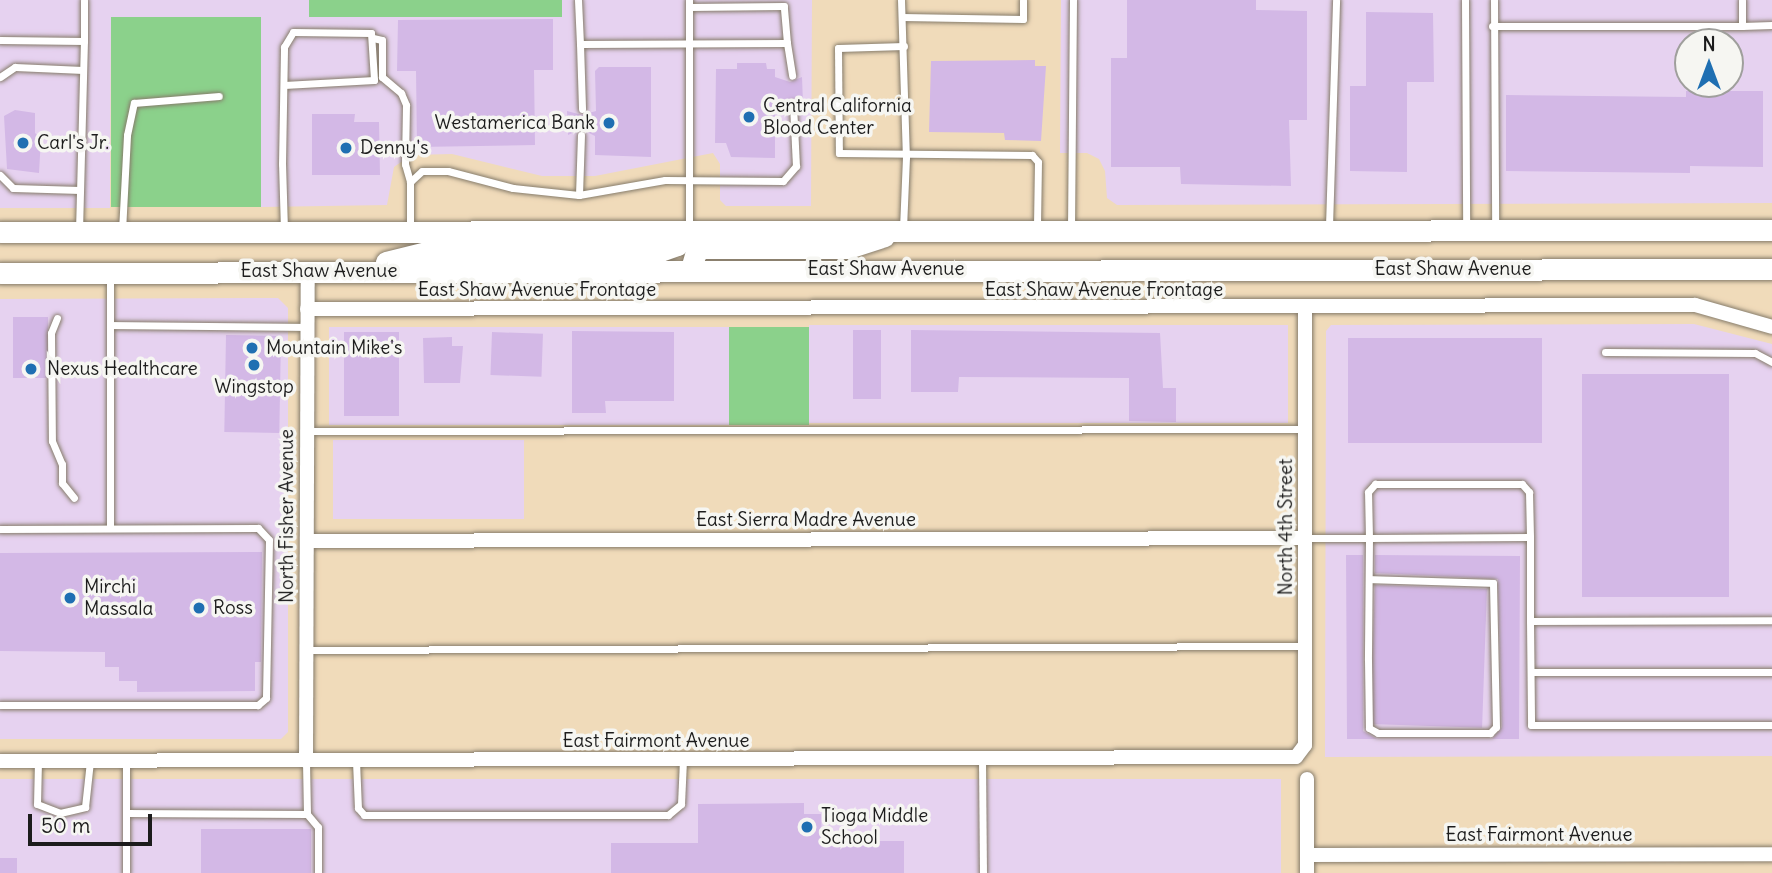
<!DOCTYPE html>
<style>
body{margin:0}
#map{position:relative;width:1772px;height:873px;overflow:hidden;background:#f0dbba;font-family:Delius,sans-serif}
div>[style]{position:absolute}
.built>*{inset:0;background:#e6d2f0;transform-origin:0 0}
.green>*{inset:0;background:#8bd18b;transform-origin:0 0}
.building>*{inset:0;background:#d3b8e6;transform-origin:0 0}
.roads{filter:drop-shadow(0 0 2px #867c6b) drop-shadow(0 0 2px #867c6b)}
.lane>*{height:7px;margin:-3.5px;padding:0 3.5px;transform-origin:3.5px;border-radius:3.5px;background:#fff}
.street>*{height:14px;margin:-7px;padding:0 7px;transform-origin:7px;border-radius:7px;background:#fff}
.primary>*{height:21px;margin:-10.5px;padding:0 10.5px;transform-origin:10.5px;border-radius:10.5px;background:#fff}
.dots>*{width:19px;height:19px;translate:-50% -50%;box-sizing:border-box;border:4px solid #f6f6f2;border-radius:50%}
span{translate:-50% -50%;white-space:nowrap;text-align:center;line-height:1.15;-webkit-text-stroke:7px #f6f6f2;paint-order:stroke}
.poi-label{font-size:19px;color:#1c1c1c}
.left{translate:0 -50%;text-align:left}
.right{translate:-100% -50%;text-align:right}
.street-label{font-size:19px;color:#1c1c1c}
.north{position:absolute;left:1674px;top:28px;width:70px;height:70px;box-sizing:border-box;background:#f6f6f2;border:2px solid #9f9f9c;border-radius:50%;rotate:0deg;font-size:19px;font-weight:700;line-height:28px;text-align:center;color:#1c1c1c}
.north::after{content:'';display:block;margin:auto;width:24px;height:32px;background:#1f6fb2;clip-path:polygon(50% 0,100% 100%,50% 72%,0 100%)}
.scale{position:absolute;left:28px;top:814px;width:124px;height:32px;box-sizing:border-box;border:4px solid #1c1c1c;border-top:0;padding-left:9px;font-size:21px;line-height:24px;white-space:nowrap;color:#1c1c1c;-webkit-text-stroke:5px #f6f6f2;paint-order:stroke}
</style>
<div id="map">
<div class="built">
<div style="clip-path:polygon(0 0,309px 0,310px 17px,561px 16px,562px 0,812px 0,811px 206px,726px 206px,720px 200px,720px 164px,713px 153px,595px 176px,542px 176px,452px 154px,411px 155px,394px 167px,387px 205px,261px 207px,261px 18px,111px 18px,110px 208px,0 208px)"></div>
<div style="clip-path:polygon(evenodd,1061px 0,1772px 0,1772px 203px,1117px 205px,1107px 198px,1105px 171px,1099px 159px,1087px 153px,1060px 153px,1061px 0,1688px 42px,1730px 42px,1730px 84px,1688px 84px,1688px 42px)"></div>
<div style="clip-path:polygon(278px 298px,288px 308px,288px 732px,281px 739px,0 739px,0 299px)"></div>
<div style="clip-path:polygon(1694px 324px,1772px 344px,1772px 756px,1325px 757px,1326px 331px,1331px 325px)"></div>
<div style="left:1288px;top:325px;width:98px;height:479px;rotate:90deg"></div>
<div style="left:729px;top:327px;width:98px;height:400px;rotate:90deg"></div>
<div style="left:524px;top:440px;width:79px;height:191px;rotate:90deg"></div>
<div style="left:0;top:779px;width:1281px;height:94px"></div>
</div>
<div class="green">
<div style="left:309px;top:0;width:253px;height:17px"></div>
<div style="left:261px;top:17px;width:190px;height:150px;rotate:90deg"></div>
<div style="left:729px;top:327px;width:80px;height:98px"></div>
</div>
<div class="building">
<div style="clip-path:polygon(1127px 0,1256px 0,1256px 10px,1307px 11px,1307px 120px,1289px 120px,1291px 186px,1181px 184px,1180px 167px,1111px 167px,1111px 58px,1127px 58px)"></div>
<div style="clip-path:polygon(1366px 12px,1433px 13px,1434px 82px,1407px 82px,1407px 172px,1350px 171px,1350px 86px,1366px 86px)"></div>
<div style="clip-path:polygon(553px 19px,553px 70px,534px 70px,535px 145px,417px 147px,416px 71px,397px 71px,398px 20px)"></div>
<div style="clip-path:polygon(1035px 60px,1035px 66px,1046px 66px,1041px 141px,1005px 140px,1004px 133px,929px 132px,931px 61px)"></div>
<div style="clip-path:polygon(737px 63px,766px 63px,767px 69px,775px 69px,775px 77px,790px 82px,802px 77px,803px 103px,793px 98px,775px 103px,775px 158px,731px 157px,726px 143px,715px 143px,716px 69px,737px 69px)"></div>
<div style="clip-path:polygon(599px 67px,651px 67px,651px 157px,595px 155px,595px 136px,581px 129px,568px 135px,567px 111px,582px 115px,596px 111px,595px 71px)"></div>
<div style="clip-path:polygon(1686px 91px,1763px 91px,1763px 167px,1690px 166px,1690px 173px,1506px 171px,1506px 95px,1686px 97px)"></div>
<div style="clip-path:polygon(15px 110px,35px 113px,35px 133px,41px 138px,39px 173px,7px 169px,4px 116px)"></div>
<div style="clip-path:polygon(312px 114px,355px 114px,354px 122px,379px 122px,380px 175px,312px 175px)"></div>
<div style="left:13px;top:317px;width:35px;height:61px"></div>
<div style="left:881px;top:330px;width:69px;height:28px;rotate:90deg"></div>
<div style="clip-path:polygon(911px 330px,1160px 333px,1163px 388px,1176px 388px,1176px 422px,1129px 421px,1129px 378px,959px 377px,958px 392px,911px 392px)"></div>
<div style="clip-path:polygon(572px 331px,674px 332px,674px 401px,605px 401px,606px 413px,572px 413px)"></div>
<div style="left:344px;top:332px;width:55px;height:84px"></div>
<div style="left:492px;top:332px;width:51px;height:43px;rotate:2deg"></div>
<div style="left:226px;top:335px;width:55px;height:97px;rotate:1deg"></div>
<div style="clip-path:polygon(452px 337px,452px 346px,463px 346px,460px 383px,424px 383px,423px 338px)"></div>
<div style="left:1348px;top:338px;width:194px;height:105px"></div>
<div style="left:1582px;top:374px;width:147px;height:223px"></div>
<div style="clip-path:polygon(262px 552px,261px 662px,255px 662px,255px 691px,137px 692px,137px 681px,119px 681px,119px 667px,105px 667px,105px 652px,0 651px,0 553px)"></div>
<div style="clip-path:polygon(1346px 555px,1363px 555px,1363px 731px,1377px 739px,1406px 739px,1347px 739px)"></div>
<div style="clip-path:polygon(1375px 555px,1520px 556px,1519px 739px,1492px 739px,1502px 727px,1498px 579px,1375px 573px)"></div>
<div style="left:1375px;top:585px;width:112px;height:139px;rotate:2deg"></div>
<div style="clip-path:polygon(804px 803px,804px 814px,821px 814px,822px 841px,904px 841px,904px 873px,611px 873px,611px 843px,698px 843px,698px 804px)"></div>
<div style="left:201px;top:829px;width:110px;height:44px"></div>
<div style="left:0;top:858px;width:17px;height:15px"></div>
</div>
<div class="roads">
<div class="lane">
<div style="left:578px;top:0;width:44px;rotate:87.4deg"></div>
<div style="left:580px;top:44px;width:207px;rotate:-0.3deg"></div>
<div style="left:787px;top:43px;width:37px;rotate:-95deg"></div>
<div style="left:784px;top:6px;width:95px;rotate:179.4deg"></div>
<div style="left:689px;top:0;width:230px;rotate:90deg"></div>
<div style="left:901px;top:0;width:157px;rotate:88.2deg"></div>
<div style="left:906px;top:157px;width:72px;rotate:92.4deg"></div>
<div style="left:1465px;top:0;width:227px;rotate:89.7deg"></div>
<div style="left:1494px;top:0;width:227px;rotate:89.7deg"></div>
<div style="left:902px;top:17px;width:121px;rotate:0.9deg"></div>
<div style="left:1023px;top:19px;width:19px;rotate:-90deg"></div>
<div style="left:1492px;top:26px;width:250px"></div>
<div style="left:1742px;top:26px;width:26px;rotate:-90deg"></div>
<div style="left:1742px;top:26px;width:30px;rotate:-2deg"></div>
<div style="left:373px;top:38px;width:9px;rotate:13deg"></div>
<div style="left:382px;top:40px;width:37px;rotate:90deg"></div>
<div style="left:382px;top:77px;width:25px;rotate:40deg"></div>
<div style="left:401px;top:93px;width:13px;rotate:67deg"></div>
<div style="left:406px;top:105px;width:59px;rotate:91deg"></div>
<div style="left:405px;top:164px;width:19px;rotate:74deg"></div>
<div style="left:0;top:40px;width:84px;rotate:0.7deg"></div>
<div style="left:84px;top:41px;width:41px;rotate:-90deg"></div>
<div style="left:787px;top:43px;width:33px;rotate:81deg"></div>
<div style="left:580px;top:44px;width:65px;rotate:88.2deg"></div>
<div style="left:904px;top:46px;width:66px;rotate:178.3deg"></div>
<div style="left:838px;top:48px;width:105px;rotate:89.5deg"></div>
<div style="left:839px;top:153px;width:193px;rotate:0.6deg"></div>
<div style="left:1032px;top:155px;width:9px;rotate:49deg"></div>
<div style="left:1038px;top:162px;width:67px;rotate:90.9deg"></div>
<div style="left:0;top:77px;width:18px;rotate:-34deg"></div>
<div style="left:15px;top:67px;width:68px;rotate:2.5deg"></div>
<div style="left:0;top:175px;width:18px;rotate:45deg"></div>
<div style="left:13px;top:188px;width:67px;rotate:1.7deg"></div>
<div style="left:579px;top:195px;width:60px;rotate:-88.1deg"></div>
<div style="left:1329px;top:226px;width:226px;rotate:-88.2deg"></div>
<div style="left:410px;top:228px;width:46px;rotate:-90deg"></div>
<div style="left:410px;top:182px;width:16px;rotate:-43deg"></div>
<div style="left:422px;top:171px;width:26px"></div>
<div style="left:448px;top:171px;width:67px;rotate:14.7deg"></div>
<div style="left:513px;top:188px;width:66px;rotate:6.1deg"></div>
<div style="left:579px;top:195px;width:87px;rotate:-9.9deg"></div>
<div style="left:665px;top:180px;width:118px;rotate:0.5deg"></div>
<div style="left:783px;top:181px;width:20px;rotate:-49deg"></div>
<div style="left:796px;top:166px;width:62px;rotate:-92.8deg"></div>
<div style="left:1071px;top:229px;width:229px;rotate:-89.5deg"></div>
<div style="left:284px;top:230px;width:66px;rotate:-91.7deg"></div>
<div style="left:282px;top:164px;width:117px;rotate:-89deg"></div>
<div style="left:284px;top:47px;width:17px;rotate:-59deg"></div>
<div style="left:293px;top:32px;width:78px;rotate:0.7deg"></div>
<div style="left:371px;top:33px;width:47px;rotate:86.3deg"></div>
<div style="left:374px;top:80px;width:90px;rotate:176.8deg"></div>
<div style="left:79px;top:231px;width:190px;rotate:-88.5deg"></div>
<div style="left:122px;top:231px;width:96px;rotate:-87deg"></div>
<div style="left:127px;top:135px;width:33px;rotate:-78deg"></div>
<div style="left:134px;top:103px;width:85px;rotate:-4.7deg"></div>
<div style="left:57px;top:318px;width:16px;rotate:112deg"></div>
<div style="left:51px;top:333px;width:108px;rotate:89.5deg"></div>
<div style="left:52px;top:441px;width:25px;rotate:67deg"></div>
<div style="left:62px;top:464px;width:19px;rotate:90deg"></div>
<div style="left:62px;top:483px;width:19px;rotate:51deg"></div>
<div style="left:110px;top:325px;width:197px;rotate:0.6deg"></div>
<div style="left:1605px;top:352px;width:150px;rotate:0.4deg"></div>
<div style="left:1755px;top:353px;width:19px;rotate:28deg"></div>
<div style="left:307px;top:431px;width:998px;rotate:-0.11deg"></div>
<div style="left:110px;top:528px;width:251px;rotate:-90deg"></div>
<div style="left:0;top:529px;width:258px;rotate:-0.2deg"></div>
<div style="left:258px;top:528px;width:16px;rotate:47deg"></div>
<div style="left:269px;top:540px;width:158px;rotate:91.1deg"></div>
<div style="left:266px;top:698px;width:11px;rotate:139deg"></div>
<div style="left:258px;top:705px;width:258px;rotate:180deg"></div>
<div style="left:1530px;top:537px;width:84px;rotate:90deg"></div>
<div style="left:1530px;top:621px;width:242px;rotate:-0.2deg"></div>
<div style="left:1305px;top:538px;width:64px"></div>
<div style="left:1369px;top:538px;width:46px;rotate:-91.2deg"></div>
<div style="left:1368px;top:492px;width:11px;rotate:-49deg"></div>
<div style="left:1375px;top:484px;width:147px"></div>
<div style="left:1522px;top:484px;width:11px;rotate:49deg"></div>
<div style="left:1529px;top:492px;width:45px;rotate:88.7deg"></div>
<div style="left:1530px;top:537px;width:161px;rotate:179.6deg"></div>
<div style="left:1369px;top:538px;width:122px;rotate:90.5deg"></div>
<div style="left:1368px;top:660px;width:68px;rotate:89.2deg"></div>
<div style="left:1369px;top:728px;width:10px;rotate:29deg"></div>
<div style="left:1378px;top:733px;width:112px"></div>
<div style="left:1490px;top:733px;width:8px;rotate:-45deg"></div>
<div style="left:1496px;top:727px;width:144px;rotate:-91.2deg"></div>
<div style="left:1493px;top:583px;width:124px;rotate:-178.2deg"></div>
<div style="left:1530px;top:621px;width:104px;rotate:89.4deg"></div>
<div style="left:1531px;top:725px;width:241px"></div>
<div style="left:307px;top:650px;width:998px;rotate:-0.23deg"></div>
<div style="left:1531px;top:672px;width:241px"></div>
<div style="left:982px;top:760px;width:113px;rotate:89.5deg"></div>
<div style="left:38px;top:761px;width:43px;rotate:91.3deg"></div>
<div style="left:37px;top:804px;width:25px;rotate:21deg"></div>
<div style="left:60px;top:813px;width:26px;rotate:-13deg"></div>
<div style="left:85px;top:807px;width:46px;rotate:-83.8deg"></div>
<div style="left:126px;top:761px;width:52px;rotate:90deg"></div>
<div style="left:126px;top:813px;width:181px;rotate:0.3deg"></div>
<div style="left:307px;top:814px;width:53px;rotate:-91.1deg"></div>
<div style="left:356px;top:761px;width:47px;rotate:87.6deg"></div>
<div style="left:358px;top:808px;width:9px;rotate:49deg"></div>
<div style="left:364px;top:815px;width:304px"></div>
<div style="left:668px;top:815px;width:17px;rotate:-40deg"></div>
<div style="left:681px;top:804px;width:44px;rotate:-87.4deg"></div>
<div style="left:126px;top:813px;width:60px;rotate:90deg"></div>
<div style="left:307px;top:814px;width:17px;rotate:50deg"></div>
<div style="left:318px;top:827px;width:46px;rotate:90deg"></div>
</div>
<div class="street">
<div style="left:307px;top:309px;width:1388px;rotate:-0.17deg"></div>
<div style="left:1695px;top:305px;width:80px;rotate:15.9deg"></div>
<div style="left:307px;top:541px;width:998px;rotate:-0.17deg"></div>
<div style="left:0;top:761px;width:1296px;rotate:-0.18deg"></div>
<div style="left:1296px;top:757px;width:15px;rotate:-53deg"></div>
<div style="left:1305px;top:745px;width:436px;rotate:-90deg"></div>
<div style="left:306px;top:761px;width:490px;rotate:-89.8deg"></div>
<div style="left:1307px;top:855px;width:465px;rotate:-0.1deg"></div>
<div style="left:1307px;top:873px;width:94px;rotate:-90deg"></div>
</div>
<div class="primary">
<div style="left:0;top:232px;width:1772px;rotate:-0.06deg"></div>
<div style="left:386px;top:262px;width:45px;rotate:-14deg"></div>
<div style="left:430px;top:251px;width:230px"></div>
<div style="left:660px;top:251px;width:18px;rotate:-19deg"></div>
<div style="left:677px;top:245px;width:18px;rotate:-49deg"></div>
<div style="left:691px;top:269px;width:18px;rotate:-74deg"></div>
<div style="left:696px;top:252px;width:8px;rotate:-30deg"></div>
<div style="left:703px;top:248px;width:145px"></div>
<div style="left:848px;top:248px;width:38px;rotate:-18deg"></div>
<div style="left:0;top:273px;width:1772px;rotate:-0.13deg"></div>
</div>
</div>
<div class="dots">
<div style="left:749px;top:117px;background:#1f6fb2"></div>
<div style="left:609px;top:123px;background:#1f6fb2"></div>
<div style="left:23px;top:143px;background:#1f6fb2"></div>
<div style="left:346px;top:148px;background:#1f6fb2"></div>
<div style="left:252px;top:348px;background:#1f6fb2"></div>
<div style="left:254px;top:365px;background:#1f6fb2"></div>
<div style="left:31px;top:369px;background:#1f6fb2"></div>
<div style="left:70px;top:598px;background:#1f6fb2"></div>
<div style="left:199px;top:608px;background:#1f6fb2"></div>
<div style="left:807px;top:827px;background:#1f6fb2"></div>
</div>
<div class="poi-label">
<span class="left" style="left:763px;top:117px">Central California<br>Blood Center</span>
<span class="right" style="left:595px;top:123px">Westamerica Bank</span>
<span class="left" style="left:37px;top:143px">Carl's Jr.</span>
<span class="left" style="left:360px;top:148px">Denny's</span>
<span class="left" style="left:266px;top:348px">Mountain Mike's</span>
<span class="left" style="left:47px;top:369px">Nexus Healthcare</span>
<span style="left:254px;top:387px">Wingstop</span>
<span class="left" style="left:84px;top:598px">Mirchi<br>Massala</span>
<span class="left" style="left:213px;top:608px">Ross</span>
<span class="left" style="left:821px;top:827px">Tioga Middle<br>School</span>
</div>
<div class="street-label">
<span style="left:886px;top:269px">East Shaw Avenue</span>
<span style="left:1453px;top:269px">East Shaw Avenue</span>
<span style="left:319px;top:271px">East Shaw Avenue</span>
<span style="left:537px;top:290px">East Shaw Avenue Frontage</span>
<span style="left:1104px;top:290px">East Shaw Avenue Frontage</span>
<span style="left:287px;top:516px;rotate:-90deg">North Fisher Avenue</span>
<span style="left:806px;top:520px">East Sierra Madre Avenue</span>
<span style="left:1286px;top:527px;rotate:-90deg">North 4th Street</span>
<span style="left:656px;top:741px">East Fairmont Avenue</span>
<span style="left:1539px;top:835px">East Fairmont Avenue</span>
</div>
<div class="north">N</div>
<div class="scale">50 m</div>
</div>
